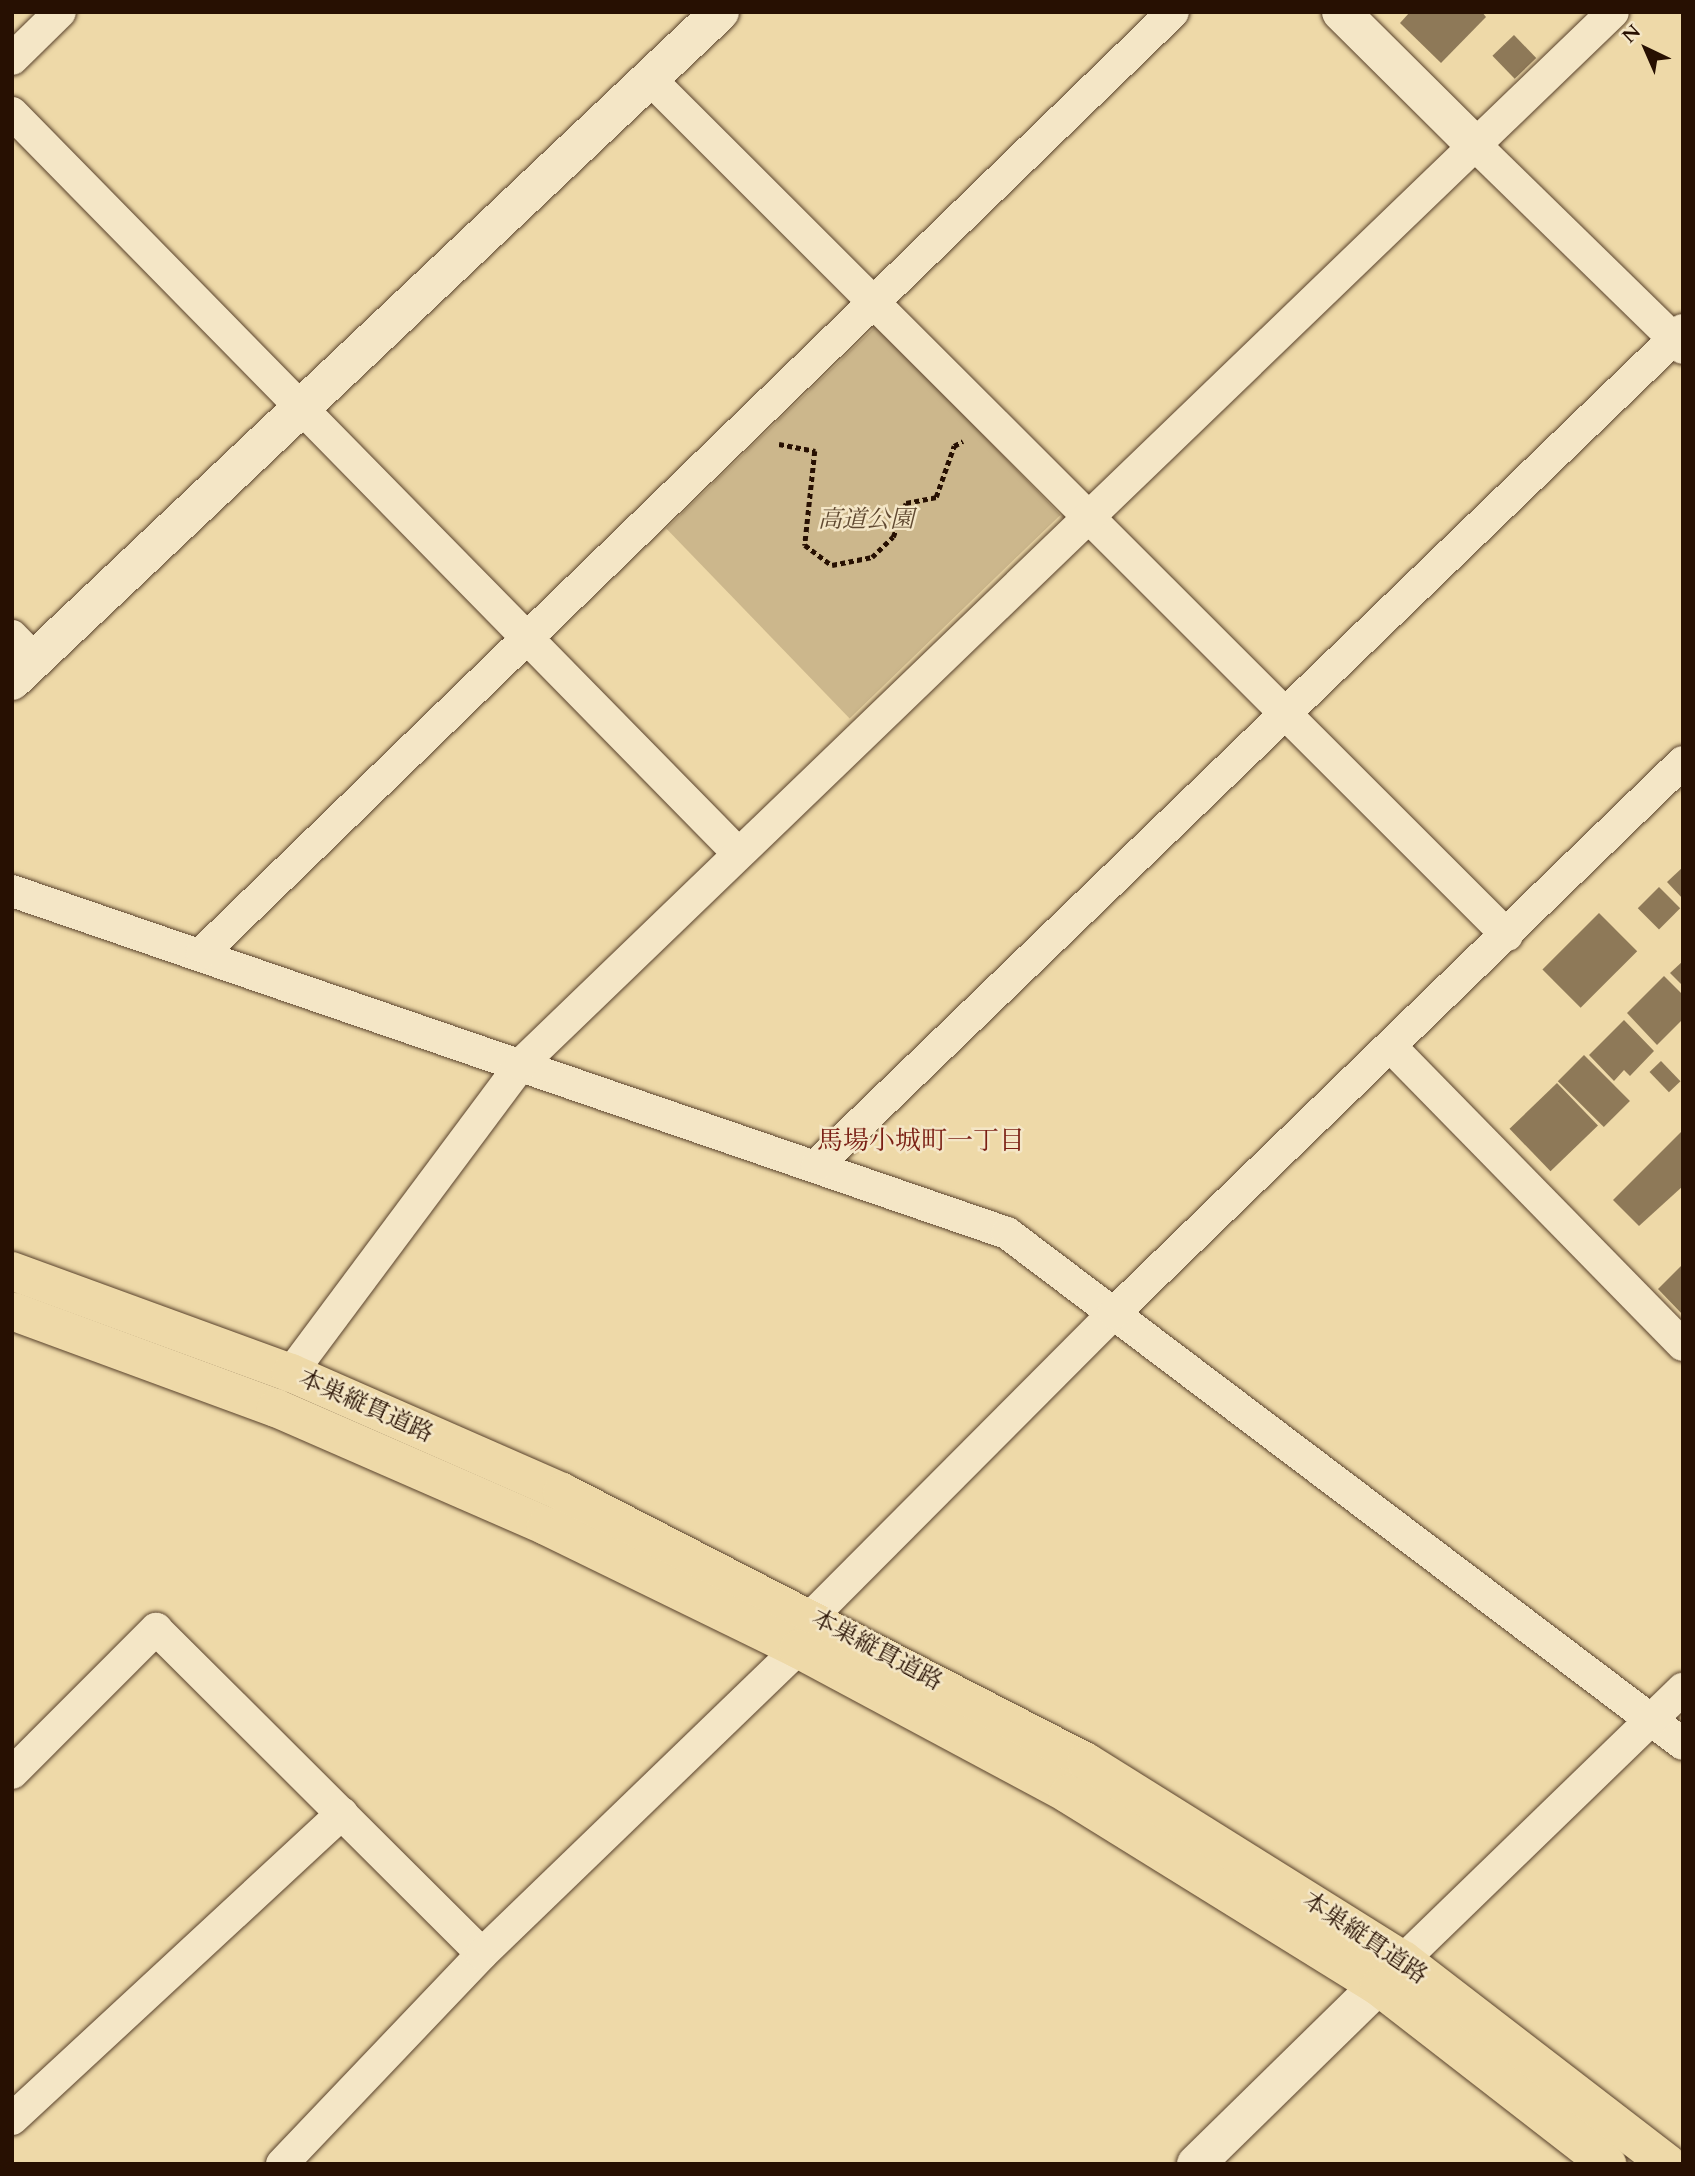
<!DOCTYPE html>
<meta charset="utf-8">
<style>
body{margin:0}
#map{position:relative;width:1695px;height:2176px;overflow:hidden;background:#eed9a8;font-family:Cardo,"Noto Serif JP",serif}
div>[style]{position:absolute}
.green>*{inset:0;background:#ccb78c;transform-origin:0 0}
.building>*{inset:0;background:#8e7958;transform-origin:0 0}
.path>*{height:4.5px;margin-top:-2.25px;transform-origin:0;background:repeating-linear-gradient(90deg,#271002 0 5px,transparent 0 8.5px)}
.roads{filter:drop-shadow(0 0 2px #59422c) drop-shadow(0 0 2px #59422c)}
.street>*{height:32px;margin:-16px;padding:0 16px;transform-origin:16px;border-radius:16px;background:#f4e6c6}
.secondary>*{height:38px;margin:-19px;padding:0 19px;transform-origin:19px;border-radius:19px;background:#f4e6c6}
.primary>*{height:38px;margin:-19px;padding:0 19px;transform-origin:19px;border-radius:19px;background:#eed9a8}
span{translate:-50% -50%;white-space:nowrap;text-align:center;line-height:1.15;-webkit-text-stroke:5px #f4e6c6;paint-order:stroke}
.park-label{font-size:24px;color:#614a32;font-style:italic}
.street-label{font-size:24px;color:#271002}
.neighbourhood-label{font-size:26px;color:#7a1f14}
.frame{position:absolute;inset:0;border:14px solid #271002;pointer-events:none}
.north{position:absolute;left:1611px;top:14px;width:70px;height:70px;-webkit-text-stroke:5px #f4e6c6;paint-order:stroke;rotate:316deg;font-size:19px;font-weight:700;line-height:28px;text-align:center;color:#271002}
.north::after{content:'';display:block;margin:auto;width:24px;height:32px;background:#271002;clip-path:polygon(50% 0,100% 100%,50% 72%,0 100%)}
</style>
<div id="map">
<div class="green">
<div style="left:877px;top:325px;width:264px;height:293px;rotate:46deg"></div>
</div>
<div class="building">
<div style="clip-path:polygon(1410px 12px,1482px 12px,1486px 17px,1441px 63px,1400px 23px)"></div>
<div style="left:1514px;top:35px;width:32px;height:30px;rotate:46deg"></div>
<div style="clip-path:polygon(1683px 867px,1683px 899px,1667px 882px)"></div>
<div style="left:1659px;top:887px;width:30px;height:30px;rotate:45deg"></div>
<div style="left:1599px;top:913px;width:54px;height:80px;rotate:45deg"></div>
<div style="clip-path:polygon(1683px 961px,1683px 986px,1670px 973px)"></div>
<div style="clip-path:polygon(1664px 976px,1683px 995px,1683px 1019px,1657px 1045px,1627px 1013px)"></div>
<div style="clip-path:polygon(1624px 1020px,1654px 1051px,1630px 1076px,1624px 1070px,1614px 1081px,1589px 1055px)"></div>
<div style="left:1584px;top:1055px;width:65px;height:37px;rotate:45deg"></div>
<div style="left:1661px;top:1061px;width:28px;height:16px;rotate:46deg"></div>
<div style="left:1557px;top:1083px;width:59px;height:66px;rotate:46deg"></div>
<div style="clip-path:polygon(1683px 1130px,1683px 1186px,1639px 1226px,1613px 1200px)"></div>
<div style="clip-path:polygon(1683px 1264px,1683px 1315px,1658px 1289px)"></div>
</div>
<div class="path">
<div style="left:779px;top:444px;width:37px;rotate:11deg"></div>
<div style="left:815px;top:451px;width:95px;rotate:96.1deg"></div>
<div style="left:805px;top:545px;width:34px;rotate:37deg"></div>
<div style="left:832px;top:565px;width:41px;rotate:-11.3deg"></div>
<div style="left:872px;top:557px;width:29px;rotate:-44deg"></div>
<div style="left:893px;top:537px;width:36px;rotate:-69deg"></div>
<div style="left:906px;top:503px;width:31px;rotate:-11deg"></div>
<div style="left:936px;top:497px;width:54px;rotate:-70.6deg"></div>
<div style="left:954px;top:446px;width:10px;rotate:-29deg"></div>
</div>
<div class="roads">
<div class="street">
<div style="left:12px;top:59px;width:67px;rotate:-44.4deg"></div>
<div style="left:651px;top:80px;width:1210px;rotate:44.97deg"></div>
<div style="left:12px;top:113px;width:1034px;rotate:45.55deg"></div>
<div style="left:1474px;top:144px;width:292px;rotate:44.3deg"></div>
<div style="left:12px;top:636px;width:33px;rotate:46deg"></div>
<div style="left:12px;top:891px;width:1052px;rotate:18.97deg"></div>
<div style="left:1007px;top:1233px;width:847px;rotate:37.09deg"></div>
<div style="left:202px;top:953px;width:1352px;rotate:-44.1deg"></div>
<div style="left:1391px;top:1047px;width:417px;rotate:45.6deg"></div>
<div style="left:817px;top:1165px;width:1203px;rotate:-43.96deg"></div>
<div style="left:291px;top:1373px;width:385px;rotate:-53.3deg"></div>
<div style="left:521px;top:1064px;width:1516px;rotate:-43.93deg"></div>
<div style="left:12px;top:1773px;width:204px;rotate:-45deg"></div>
<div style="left:156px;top:1629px;width:460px;rotate:44.9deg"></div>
<div style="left:1403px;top:1960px;width:390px;rotate:-44.1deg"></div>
<div style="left:12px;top:2119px;width:450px;rotate:-42.8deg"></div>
<div style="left:282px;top:2164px;width:290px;rotate:-46.4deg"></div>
<div style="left:482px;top:1954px;width:439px;rotate:-44deg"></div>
<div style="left:798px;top:1649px;width:37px;rotate:-66deg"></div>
<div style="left:813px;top:1615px;width:426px;rotate:-45.1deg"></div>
<div style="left:1114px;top:1313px;width:792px;rotate:-44.08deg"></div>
</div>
<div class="secondary">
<div style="left:1341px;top:12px;width:187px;rotate:44.8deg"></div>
<div style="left:12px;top:681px;width:974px;rotate:-43.38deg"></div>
<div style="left:1196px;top:2164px;width:286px;rotate:-44.4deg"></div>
</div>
<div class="primary">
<div style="left:12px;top:1271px;width:297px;rotate:20.1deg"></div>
<div style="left:291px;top:1373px;width:296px;rotate:23.7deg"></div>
<div style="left:562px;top:1492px;width:589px;rotate:27.26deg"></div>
<div style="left:1086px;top:1762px;width:374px;rotate:32deg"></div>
<div style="left:1403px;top:1960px;width:334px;rotate:37.6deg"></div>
<div style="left:12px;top:1311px;width:281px;rotate:20.2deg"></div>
<div style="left:276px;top:1408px;width:295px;rotate:23.6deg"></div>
<div style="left:546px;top:1526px;width:280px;rotate:26deg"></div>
<div style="left:798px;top:1649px;width:306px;rotate:28.2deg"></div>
<div style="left:1068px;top:1794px;width:366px;rotate:31.8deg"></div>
<div style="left:1379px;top:1987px;width:289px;rotate:37.8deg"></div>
</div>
</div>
<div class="park-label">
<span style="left:866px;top:520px">高道公園</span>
</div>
<div class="street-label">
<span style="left:366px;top:1406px;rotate:24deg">本巣縦貫道路</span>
<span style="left:877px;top:1650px;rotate:28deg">本巣縦貫道路</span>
<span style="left:1365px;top:1938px;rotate:34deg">本巣縦貫道路</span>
</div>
<div class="neighbourhood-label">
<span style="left:921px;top:1141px">馬場小城町一丁目</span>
</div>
<div class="frame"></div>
<div class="north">N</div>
</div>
